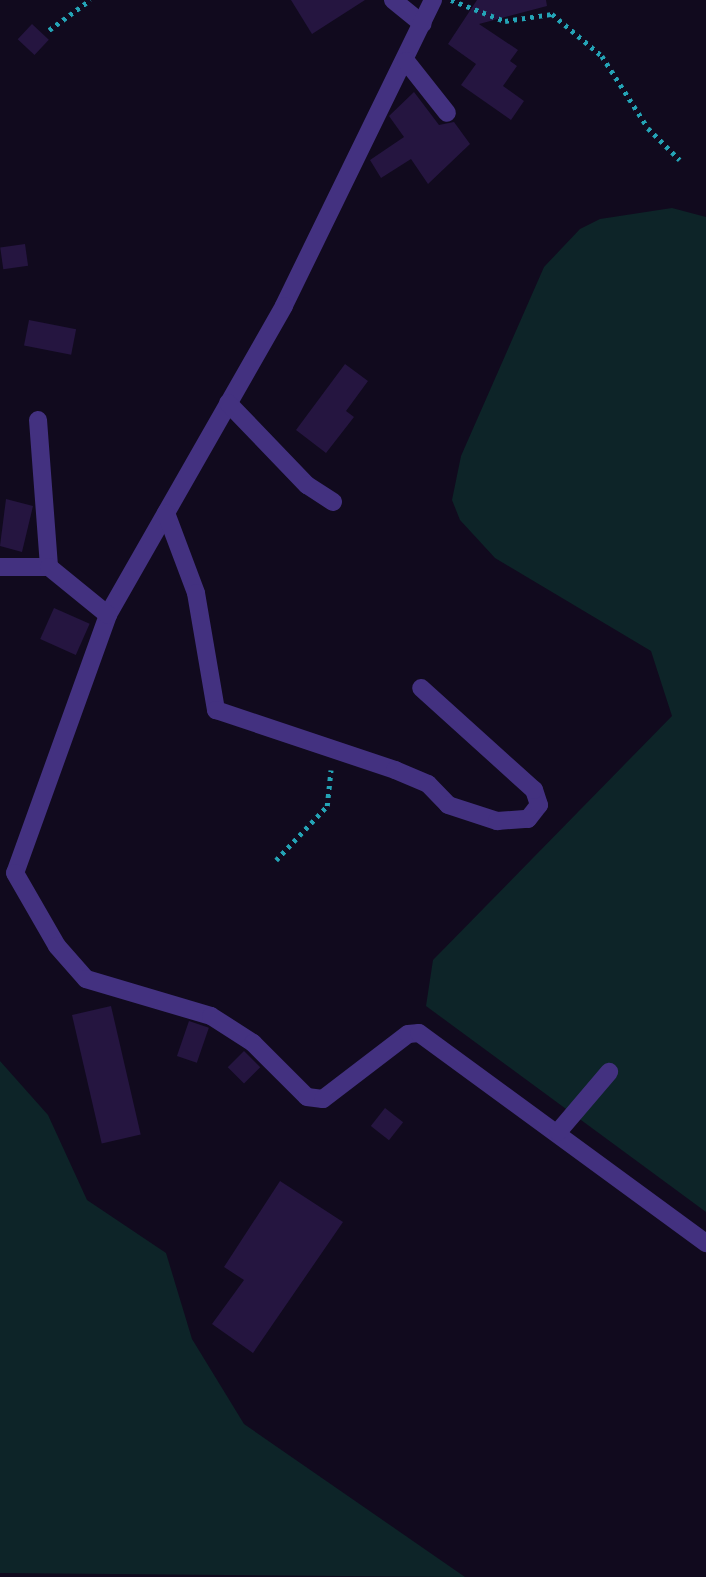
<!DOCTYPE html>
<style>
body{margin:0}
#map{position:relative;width:706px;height:1577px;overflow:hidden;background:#110a1e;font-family:Poppins,sans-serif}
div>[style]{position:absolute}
.green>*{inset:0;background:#0d2428}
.building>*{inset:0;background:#251540;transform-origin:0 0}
.path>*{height:4.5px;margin-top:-2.25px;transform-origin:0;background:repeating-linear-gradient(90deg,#24a4b6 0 3.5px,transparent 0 8.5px)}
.street>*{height:18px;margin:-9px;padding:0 9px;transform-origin:9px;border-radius:9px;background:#433180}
span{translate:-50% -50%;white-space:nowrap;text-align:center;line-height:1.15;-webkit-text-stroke:7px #110a1e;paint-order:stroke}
</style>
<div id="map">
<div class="green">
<div style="clip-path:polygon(672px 208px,706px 217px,706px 1212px,426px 1006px,433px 960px,672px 716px,651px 651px,495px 558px,460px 520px,452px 500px,461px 456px,544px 267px,580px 229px,600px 219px)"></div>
<div style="clip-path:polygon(0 1061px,48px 1115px,87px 1200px,166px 1253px,192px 1339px,244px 1424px,465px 1577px,0 1573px)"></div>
</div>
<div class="building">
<div style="clip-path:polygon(291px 0,365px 0,312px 34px)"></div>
<div style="clip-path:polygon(477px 0,546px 0,547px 6px,479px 24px,518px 50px,510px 61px,517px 66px,503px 86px,524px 101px,511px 120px,461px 85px,476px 64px,448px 44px)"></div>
<div style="left:32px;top:24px;width:23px;height:21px;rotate:43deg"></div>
<div style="clip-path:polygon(414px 92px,439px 125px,454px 122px,470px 144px,428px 184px,411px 159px,381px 178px,370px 160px,404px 137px,389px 116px)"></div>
<div style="left:25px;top:244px;width:22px;height:25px;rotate:82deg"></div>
<div style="left:29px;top:320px;width:48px;height:26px;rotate:11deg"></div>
<div style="clip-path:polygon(345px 364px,368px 381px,346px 411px,354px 417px,326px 453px,296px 430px)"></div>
<div style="clip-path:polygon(6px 499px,33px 506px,22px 552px,0 546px)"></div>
<div style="left:54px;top:608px;width:39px;height:34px;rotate:24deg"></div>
<div style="left:111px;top:1006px;width:132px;height:40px;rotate:77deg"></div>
<div style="left:189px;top:1021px;width:21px;height:37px;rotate:19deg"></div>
<div style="left:244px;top:1051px;width:23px;height:23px;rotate:45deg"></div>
<div style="left:385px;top:1108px;width:23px;height:23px;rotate:38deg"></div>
<div style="clip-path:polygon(280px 1181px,343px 1222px,253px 1353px,212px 1324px,244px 1280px,224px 1267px)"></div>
</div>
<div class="path">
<div style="left:451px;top:0;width:58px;rotate:21.3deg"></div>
<div style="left:505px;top:21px;width:48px;rotate:-8.5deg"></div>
<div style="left:552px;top:14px;width:65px;rotate:40deg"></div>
<div style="left:602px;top:56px;width:85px;rotate:57.4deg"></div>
<div style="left:648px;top:128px;width:45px;rotate:45deg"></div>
<div style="left:49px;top:30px;width:51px;rotate:-36.2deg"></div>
<div style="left:276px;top:860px;width:74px;rotate:-46.6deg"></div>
<div style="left:327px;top:806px;width:36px;rotate:-84deg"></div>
</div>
<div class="street">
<div style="left:393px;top:0;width:38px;rotate:39deg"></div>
<div style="left:433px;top:0;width:340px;rotate:116deg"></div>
<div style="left:284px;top:306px;width:356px;rotate:119.7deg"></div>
<div style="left:108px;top:615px;width:274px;rotate:109.8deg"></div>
<div style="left:15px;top:873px;width:84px;rotate:60.1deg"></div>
<div style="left:57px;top:946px;width:44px;rotate:48.7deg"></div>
<div style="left:86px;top:979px;width:130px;rotate:16.5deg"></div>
<div style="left:211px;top:1016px;width:50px;rotate:32.7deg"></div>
<div style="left:253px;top:1043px;width:76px;rotate:45deg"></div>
<div style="left:307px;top:1097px;width:16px;rotate:7deg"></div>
<div style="left:323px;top:1099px;width:107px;rotate:-37.4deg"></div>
<div style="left:408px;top:1034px;width:11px;rotate:-5deg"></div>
<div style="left:419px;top:1033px;width:356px;rotate:36.2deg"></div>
<div style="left:406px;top:61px;width:66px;rotate:51.7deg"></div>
<div style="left:228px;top:403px;width:114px;rotate:46.1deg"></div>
<div style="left:307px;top:485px;width:31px;rotate:33deg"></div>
<div style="left:38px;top:420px;width:147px;rotate:85.7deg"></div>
<div style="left:166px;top:513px;width:85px;rotate:69.4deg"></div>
<div style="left:196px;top:593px;width:119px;rotate:80.3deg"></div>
<div style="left:216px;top:710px;width:189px;rotate:18.5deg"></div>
<div style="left:395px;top:770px;width:36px;rotate:23deg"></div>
<div style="left:428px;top:784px;width:29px;rotate:46deg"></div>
<div style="left:448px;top:805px;width:52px;rotate:18.1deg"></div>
<div style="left:497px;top:821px;width:31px;rotate:-4deg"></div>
<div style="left:528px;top:819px;width:18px;rotate:-52deg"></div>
<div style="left:539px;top:805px;width:16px;rotate:-108deg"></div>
<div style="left:534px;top:790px;width:152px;rotate:-137.9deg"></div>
<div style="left:0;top:567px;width:49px"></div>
<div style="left:49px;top:567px;width:76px;rotate:39.1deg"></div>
<div style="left:558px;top:1132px;width:79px;rotate:-49.6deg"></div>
</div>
</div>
